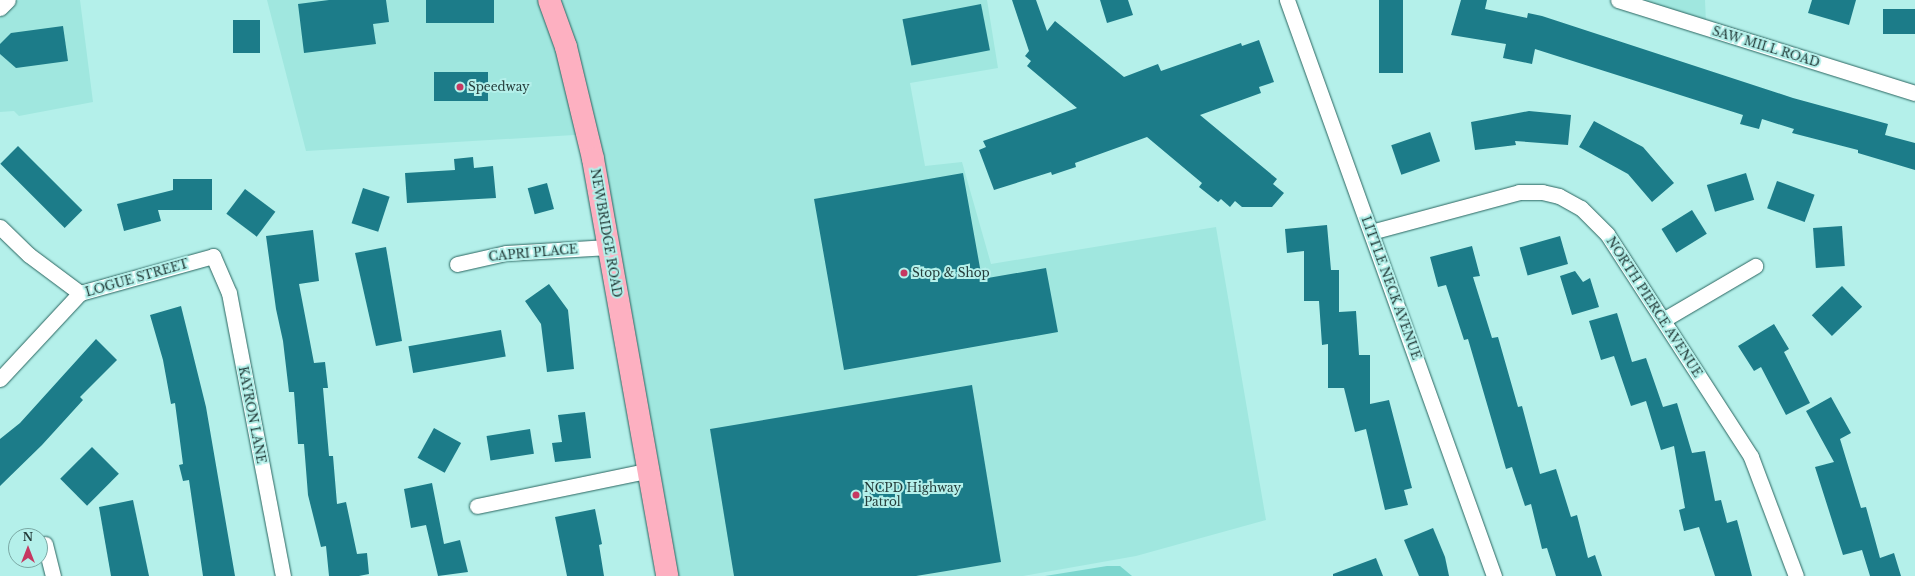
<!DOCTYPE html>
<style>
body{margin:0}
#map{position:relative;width:1915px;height:576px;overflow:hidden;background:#b4f0ea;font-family:"Libre Baskerville",serif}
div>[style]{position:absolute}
.built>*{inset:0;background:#a0e7df}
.green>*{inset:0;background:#7cd6ce}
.building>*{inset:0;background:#1c7c89;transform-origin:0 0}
.roads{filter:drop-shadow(0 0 1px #2a6560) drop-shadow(0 0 1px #2a6560)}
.minor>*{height:15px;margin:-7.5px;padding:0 7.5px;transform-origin:7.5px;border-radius:7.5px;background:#fff}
.primary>*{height:22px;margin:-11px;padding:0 11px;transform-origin:11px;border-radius:11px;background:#fdb0c1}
.dots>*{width:11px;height:11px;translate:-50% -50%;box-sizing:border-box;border:2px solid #b4f0ea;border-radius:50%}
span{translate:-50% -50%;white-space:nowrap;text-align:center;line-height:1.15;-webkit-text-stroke:4px #b4f0ea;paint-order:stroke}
.street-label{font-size:12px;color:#253d3b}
.poi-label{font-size:12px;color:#253d3b}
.left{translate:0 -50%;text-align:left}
.north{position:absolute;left:8px;top:528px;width:40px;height:40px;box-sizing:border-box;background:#b4f0ea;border:1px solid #7ba8a4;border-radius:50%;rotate:0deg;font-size:11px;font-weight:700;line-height:16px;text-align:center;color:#253d3b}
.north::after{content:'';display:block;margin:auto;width:14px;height:18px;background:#c63861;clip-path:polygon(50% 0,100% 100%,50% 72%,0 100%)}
</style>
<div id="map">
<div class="built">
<div style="clip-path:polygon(20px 0,80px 0,93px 102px,19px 116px,14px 111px,0 112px,0 3px)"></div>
<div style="clip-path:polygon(267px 0,987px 0,998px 68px,910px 83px,925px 166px,962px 162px,991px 264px,1216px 227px,1266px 520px,1136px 556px,1023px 576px,672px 576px,591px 134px,306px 151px)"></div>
<div style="clip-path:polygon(1629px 0,1705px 0,1706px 23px)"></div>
</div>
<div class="green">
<div style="clip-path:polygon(1107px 566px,1120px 566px,1132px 576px,1045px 576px)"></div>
</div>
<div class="building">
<div style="clip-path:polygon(329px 0,386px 0,389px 22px,373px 24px,376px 44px,304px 53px,298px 4px)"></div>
<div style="left:426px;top:0;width:68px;height:23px"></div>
<div style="clip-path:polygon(1012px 0,1036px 0,1047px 31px,1055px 21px,1124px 77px,1158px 64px,1161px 71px,1241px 43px,1242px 46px,1259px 40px,1274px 82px,1259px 87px,1261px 93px,1200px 115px,1277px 179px,1273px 184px,1284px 193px,1272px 207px,1242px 207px,1235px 201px,1230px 207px,1221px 199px,1218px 202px,1199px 187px,1202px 183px,1147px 137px,1075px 163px,1076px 167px,1052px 175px,1051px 172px,994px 190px,979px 150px,986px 147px,983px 141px,1077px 108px,1027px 66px,1031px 61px,1025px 56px,1029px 51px)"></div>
<div style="clip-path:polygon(1100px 0,1128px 0,1133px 15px,1107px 23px)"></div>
<div style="left:1379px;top:0;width:24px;height:73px"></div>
<div style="clip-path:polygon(1461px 0,1487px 0,1485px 9px,1527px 18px,1528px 13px,1542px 16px,1793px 98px,1888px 124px,1885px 135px,1915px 143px,1915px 170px,1858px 153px,1858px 150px,1792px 133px,1794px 129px,1762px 119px,1759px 129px,1740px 124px,1743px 115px,1535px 49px,1532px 64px,1503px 58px,1506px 44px,1451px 35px)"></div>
<div style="clip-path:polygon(1812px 0,1856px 0,1849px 25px,1808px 13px)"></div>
<div style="left:981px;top:4px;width:47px;height:80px;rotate:79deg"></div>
<div style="left:1883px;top:9px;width:32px;height:25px"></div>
<div style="left:233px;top:20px;width:27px;height:33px"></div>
<div style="clip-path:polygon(63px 26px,68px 61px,16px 68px,0 54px,0 44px,11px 33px)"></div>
<div style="left:434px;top:72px;width:54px;height:29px"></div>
<div style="clip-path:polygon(1529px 111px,1571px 115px,1568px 145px,1515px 141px,1516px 145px,1475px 150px,1471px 122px)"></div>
<div style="clip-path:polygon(1594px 121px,1643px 147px,1674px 183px,1652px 202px,1628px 174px,1579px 147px)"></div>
<div style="left:1430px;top:132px;width:31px;height:41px;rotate:71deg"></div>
<div style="left:18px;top:146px;width:91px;height:25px;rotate:45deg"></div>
<div style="clip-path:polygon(473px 157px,474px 168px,493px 166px,496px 198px,407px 203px,405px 173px,455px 170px,454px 159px)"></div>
<div style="clip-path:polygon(963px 173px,982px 279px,1046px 268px,1058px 332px,844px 370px,814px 199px)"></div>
<div style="left:1746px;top:173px;width:28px;height:41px;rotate:73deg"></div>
<div style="clip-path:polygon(173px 179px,212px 179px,212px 210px,158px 210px,161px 221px,124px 231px,117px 204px,173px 190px)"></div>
<div style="left:1777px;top:181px;width:40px;height:29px;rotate:20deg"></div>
<div style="left:547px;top:183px;width:27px;height:20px;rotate:75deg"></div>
<div style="left:363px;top:188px;width:28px;height:37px;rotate:18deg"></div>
<div style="left:245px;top:189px;width:38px;height:31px;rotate:37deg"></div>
<div style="left:1692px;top:210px;width:28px;height:36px;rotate:58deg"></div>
<div style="clip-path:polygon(1327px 225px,1331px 270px,1339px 270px,1339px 312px,1356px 311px,1359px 355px,1370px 355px,1370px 404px,1389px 400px,1412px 488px,1404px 490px,1408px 505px,1385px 510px,1366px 429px,1355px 432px,1344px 388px,1328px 388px,1328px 344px,1322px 345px,1319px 301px,1304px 301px,1304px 251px,1287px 253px,1285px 229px)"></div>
<div style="left:1842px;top:226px;width:40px;height:29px;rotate:86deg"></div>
<div style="clip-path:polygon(313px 230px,319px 281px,299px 284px,314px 363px,325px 362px,328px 388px,323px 388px,329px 456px,333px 456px,337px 504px,346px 502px,357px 554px,367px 553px,369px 574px,359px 576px,329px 576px,326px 546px,321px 547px,308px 495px,304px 444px,298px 444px,294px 392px,289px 392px,283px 341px,276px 309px,266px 236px)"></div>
<div style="left:1560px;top:236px;width:29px;height:42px;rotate:74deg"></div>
<div style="clip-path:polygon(1472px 246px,1480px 276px,1473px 277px,1492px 338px,1498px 337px,1518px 407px,1522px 406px,1540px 474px,1556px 469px,1571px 517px,1577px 515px,1588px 558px,1595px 555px,1602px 576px,1556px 576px,1547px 548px,1542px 549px,1531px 504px,1525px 506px,1512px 467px,1506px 469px,1468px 339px,1464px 340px,1446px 285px,1438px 287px,1430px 257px)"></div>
<div style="clip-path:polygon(386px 247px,402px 341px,376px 346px,355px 253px)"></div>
<div style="clip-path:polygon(1575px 271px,1583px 282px,1590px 278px,1599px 307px,1572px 315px,1560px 276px)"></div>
<div style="clip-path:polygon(549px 284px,568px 310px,574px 369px,547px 372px,541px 324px,525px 301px)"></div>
<div style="left:1842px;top:286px;width:29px;height:42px;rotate:46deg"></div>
<div style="clip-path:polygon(181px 306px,206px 407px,235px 576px,203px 576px,189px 480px,183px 481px,179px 465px,183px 464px,175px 403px,171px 404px,163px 360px,150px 315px)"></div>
<div style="clip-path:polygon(1617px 313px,1632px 362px,1646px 358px,1663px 407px,1677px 403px,1692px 453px,1705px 451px,1715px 501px,1721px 500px,1727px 523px,1737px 520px,1752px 576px,1715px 576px,1699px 527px,1684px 531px,1679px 510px,1685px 508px,1674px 446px,1661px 450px,1646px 401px,1631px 406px,1614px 356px,1601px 360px,1589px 321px)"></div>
<div style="clip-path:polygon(1774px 324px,1789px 349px,1784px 352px,1810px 403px,1786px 415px,1761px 367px,1754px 371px,1738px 346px)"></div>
<div style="left:501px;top:330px;width:27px;height:94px;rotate:80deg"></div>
<div style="clip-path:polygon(96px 339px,117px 360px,80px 397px,83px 400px,42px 445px,0 486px,0 439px,20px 423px)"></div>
<div style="clip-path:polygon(972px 385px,1001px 562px,916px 576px,734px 576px,710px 429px)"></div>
<div style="clip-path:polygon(1831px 397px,1851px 433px,1840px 439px,1861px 508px,1866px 507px,1880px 558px,1894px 553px,1901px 576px,1870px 576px,1862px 550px,1843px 555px,1815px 467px,1834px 462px,1806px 411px)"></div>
<div style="clip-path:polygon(585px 412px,591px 458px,555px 462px,552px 443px,562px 442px,558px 415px)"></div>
<div style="left:434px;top:428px;width:31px;height:34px;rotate:29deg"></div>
<div style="left:530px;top:429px;width:25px;height:44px;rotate:81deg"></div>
<div style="left:92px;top:447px;width:38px;height:45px;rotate:45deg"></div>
<div style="clip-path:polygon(432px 483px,444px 544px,460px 540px,468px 572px,438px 576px,426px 525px,411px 528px,404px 489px)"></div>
<div style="clip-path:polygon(133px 500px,149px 576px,111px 576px,99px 507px)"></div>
<div style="clip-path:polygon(595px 509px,602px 544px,599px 545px,604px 576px,567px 576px,555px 517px)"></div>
<div style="clip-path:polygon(1433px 528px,1445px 557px,1449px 576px,1419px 576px,1404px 540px)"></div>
<div style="clip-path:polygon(1376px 558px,1383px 576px,1333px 576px,1333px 574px)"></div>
</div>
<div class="roads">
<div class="minor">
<div style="left:1287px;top:0;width:612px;rotate:70.23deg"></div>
<div style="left:1618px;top:0;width:311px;rotate:17.4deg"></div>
<div style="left:0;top:8px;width:11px;rotate:-45deg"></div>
<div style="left:0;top:227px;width:40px;rotate:44deg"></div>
<div style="left:29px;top:255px;width:64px;rotate:36.7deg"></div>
<div style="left:1371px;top:232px;width:153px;rotate:-15.1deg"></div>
<div style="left:1519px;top:192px;width:23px"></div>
<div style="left:1542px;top:192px;width:17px;rotate:13deg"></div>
<div style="left:1559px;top:196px;width:25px;rotate:29deg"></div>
<div style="left:1581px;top:208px;width:37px;rotate:45deg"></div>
<div style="left:1607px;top:234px;width:265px;rotate:57.1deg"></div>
<div style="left:1751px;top:457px;width:127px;rotate:69.3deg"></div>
<div style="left:457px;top:264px;width:50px;rotate:-12.7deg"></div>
<div style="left:506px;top:253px;width:103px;rotate:-3.3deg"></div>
<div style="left:1663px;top:320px;width:107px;rotate:-30.4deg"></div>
<div style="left:0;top:379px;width:117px;rotate:-47.1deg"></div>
<div style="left:80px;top:293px;width:138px;rotate:-15.5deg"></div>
<div style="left:213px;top:256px;width:40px;rotate:66.6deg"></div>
<div style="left:229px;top:293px;width:288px;rotate:79.2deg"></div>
<div style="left:477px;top:506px;width:173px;rotate:-11.7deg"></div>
<div style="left:45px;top:544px;width:33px;rotate:76deg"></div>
</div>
<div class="primary">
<div style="left:549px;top:0;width:50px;rotate:70.1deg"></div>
<div style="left:566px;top:47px;width:115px;rotate:76.4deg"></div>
<div style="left:593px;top:159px;width:424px;rotate:79.9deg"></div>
</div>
</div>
<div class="dots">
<div style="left:460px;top:87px;background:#c63861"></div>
<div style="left:904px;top:273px;background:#c63861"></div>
<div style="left:856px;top:495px;background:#c63861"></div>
</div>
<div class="street-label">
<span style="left:1766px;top:47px;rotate:17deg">SAW MILL ROAD</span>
<span style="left:606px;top:233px;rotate:80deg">NEWBRIDGE ROAD</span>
<span style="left:533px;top:253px;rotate:-5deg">CAPRI PLACE</span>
<span style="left:137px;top:278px;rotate:-16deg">LOGUE STREET</span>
<span style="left:1391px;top:288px;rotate:70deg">LITTLE NECK AVENUE</span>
<span style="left:1654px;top:307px;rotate:57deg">NORTH PIERCE AVENUE</span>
<span style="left:252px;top:415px;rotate:79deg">KAYRON LANE</span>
</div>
<div class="poi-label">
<span class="left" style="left:468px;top:87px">Speedway</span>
<span class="left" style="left:912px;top:273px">Stop &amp; Shop</span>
<span class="left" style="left:864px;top:495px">NCPD Highway<br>Patrol</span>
</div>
<div class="north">N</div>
</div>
